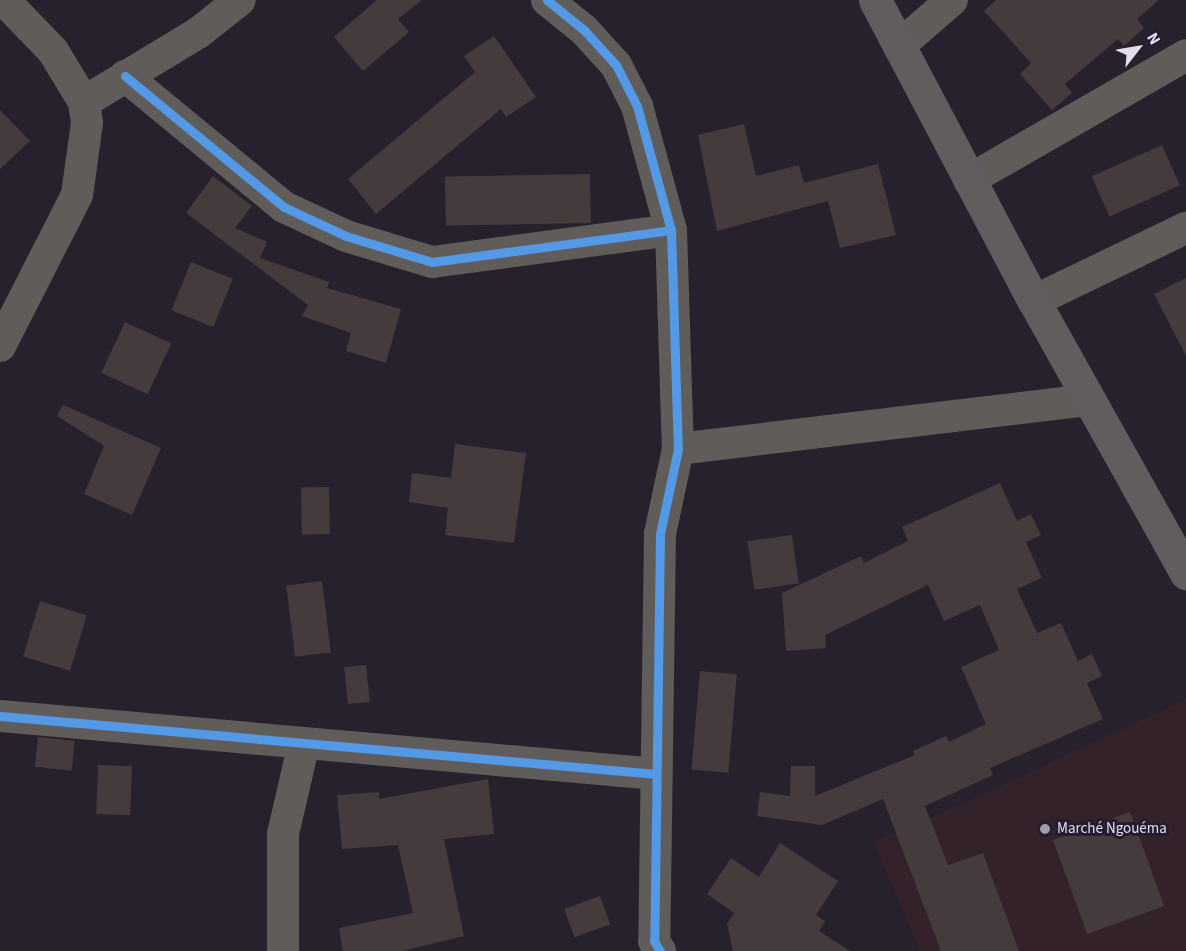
<!DOCTYPE html>
<meta charset="utf-8">
<style>
body{margin:0}
#map{position:relative;width:1186px;height:951px;overflow:hidden;background:#27212d;font-family:"Source Sans 3",sans-serif}
div>[style]{position:absolute}
.commercial>*{inset:0;background:#33222a}
.building>*{inset:0;background:#453b3c;transform-origin:0 0}
.street>*{height:32px;margin:-16px;padding:0 16px;transform-origin:16px;border-radius:16px;background:#605c5a}
.primary>*{height:33px;margin:-16.5px;padding:0 16.5px;transform-origin:16.5px;border-radius:16.5px;background:#625c5e}
.cycleway>*{height:9px;margin:-4.5px;padding:0 4.5px;transform-origin:4.5px;border-radius:4.5px;background:#5399e6}
.dots>*{width:16px;height:16px;translate:-50% -50%;box-sizing:border-box;border:3px solid #261c32;border-radius:50%}
span{translate:-50% -50%;white-space:nowrap;text-align:center;line-height:1.15;-webkit-text-stroke:6px #261c32;paint-order:stroke}
.poi-label{font-size:15px;color:#e2dceb}
.left{translate:0 -50%;text-align:left}
.north{position:absolute;left:1108px;top:18px;width:60px;height:60px;-webkit-text-stroke:4px #261c32;paint-order:stroke;rotate:59deg;font-size:16px;font-weight:700;line-height:24px;text-align:center;color:#e2dceb}
.north::after{content:'';display:block;margin:auto;width:21px;height:27px;background:#e2dceb;clip-path:polygon(50% 0,100% 100%,50% 72%,0 100%)}
</style>
<div id="map">
<div class="commercial">
<div style="clip-path:polygon(1186px 699px,1186px 951px,920px 951px,873px 841px,934px 817px)"></div>
</div>
<div class="building">
<div style="clip-path:polygon(377px 0,422px 0,398px 19px,409px 32px,363px 71px,334px 37px)"></div>
<div style="clip-path:polygon(996px 0,1159px 0,1137px 19px,1144px 28px,1124px 46px,1118px 39px,1065px 84px,1072px 93px,1052px 110px,1020px 74px,1031px 63px,984px 11px)"></div>
<div style="clip-path:polygon(494px 36px,536px 97px,506px 117px,501px 109px,376px 214px,348px 179px,475px 72px,464px 56px)"></div>
<div style="clip-path:polygon(0 110px,30px 141px,0 169px)"></div>
<div style="clip-path:polygon(744px 124px,756px 176px,799px 165px,804px 183px,878px 164px,896px 235px,840px 248px,828px 201px,717px 231px,698px 135px)"></div>
<div style="left:1162px;top:145px;width:44px;height:77px;rotate:66deg"></div>
<div style="left:590px;top:174px;width:49px;height:145px;rotate:89deg"></div>
<div style="clip-path:polygon(213px 176px,252px 206px,235px 228px,267px 242px,260px 258px,329px 282px,327px 288px,401px 309px,386px 363px,346px 351px,351px 333px,302px 316px,308px 305px,186px 213px)"></div>
<div style="left:191px;top:262px;width:45px;height:52px;rotate:22deg"></div>
<div style="clip-path:polygon(1186px 278px,1186px 356px,1154px 294px)"></div>
<div style="left:125px;top:322px;width:51px;height:56px;rotate:25deg"></div>
<div style="clip-path:polygon(63px 405px,161px 448px,132px 515px,84px 494px,104px 446px,57px 416px)"></div>
<div style="clip-path:polygon(455px 444px,526px 453px,514px 543px,445px 535px,448px 508px,409px 502px,412px 473px,451px 478px)"></div>
<div style="clip-path:polygon(1000px 483px,1017px 521px,1031px 514px,1041px 535px,1026px 542px,1042px 578px,1017px 589px,1037px 633px,1061px 623px,1078px 661px,1092px 654px,1102px 676px,1087px 683px,1103px 719px,990px 768px,993px 775px,925px 806px,948px 865px,983px 853px,1019px 951px,941px 951px,883px 799px,822px 825px,757px 816px,760px 792px,790px 796px,791px 766px,815px 766px,815px 796px,915px 755px,913px 751px,946px 736px,949px 742px,986px 724px,961px 667px,999px 650px,980px 605px,944px 621px,928px 585px,825px 635px,826px 648px,786px 651px,782px 593px,861px 556px,864px 563px,908px 541px,902px 527px)"></div>
<div style="left:329px;top:487px;width:47px;height:28px;rotate:89deg"></div>
<div style="left:792px;top:535px;width:49px;height:45px;rotate:82deg"></div>
<div style="left:322px;top:581px;width:72px;height:36px;rotate:83deg"></div>
<div style="left:40px;top:601px;width:49px;height:58px;rotate:17deg"></div>
<div style="left:366px;top:665px;width:37px;height:22px;rotate:84deg"></div>
<div style="left:700px;top:671px;width:37px;height:99px;rotate:5deg"></div>
<div style="left:38px;top:737px;width:37px;height:30px;rotate:6deg"></div>
<div style="left:98px;top:765px;width:34px;height:49px;rotate:2deg"></div>
<div style="clip-path:polygon(488px 779px,494px 834px,444px 839px,464px 936px,403px 951px,343px 951px,339px 928px,413px 913px,398px 845px,342px 849px,337px 795px,379px 792px,379px 799px)"></div>
<div style="left:1130px;top:812px;width:100px;height:82px;rotate:70deg"></div>
<div style="clip-path:polygon(780px 843px,838px 881px,816px 915px,825px 921px,819px 931px,850px 951px,733px 951px,727px 924px,734px 913px,707px 894px,731px 858px,759px 877px)"></div>
<div style="left:600px;top:896px;width:30px;height:38px;rotate:70deg"></div>
</div>
<div class="street">
<div style="left:547px;top:0;width:48px;rotate:39deg"></div>
<div style="left:584px;top:30px;width:47px;rotate:47.6deg"></div>
<div style="left:616px;top:65px;width:46px;rotate:62.9deg"></div>
<div style="left:637px;top:106px;width:129px;rotate:74.7deg"></div>
<div style="left:671px;top:230px;width:219px;rotate:88.2deg"></div>
<div style="left:678px;top:449px;width:87px;rotate:102deg"></div>
<div style="left:660px;top:534px;width:407px;rotate:90.8deg"></div>
<div style="left:654px;top:941px;width:12px;rotate:59deg"></div>
<div style="left:899px;top:46px;width:70px;rotate:-41deg"></div>
<div style="left:125px;top:76px;width:206px;rotate:39.5deg"></div>
<div style="left:284px;top:207px;width:68px;rotate:25.1deg"></div>
<div style="left:346px;top:236px;width:90px;rotate:16.8deg"></div>
<div style="left:432px;top:262px;width:241px;rotate:-7.6deg"></div>
<div style="left:84px;top:102px;width:133px;rotate:-31.2deg"></div>
<div style="left:198px;top:33px;width:53px;rotate:-38.2deg"></div>
<div style="left:969px;top:180px;width:250px;rotate:-29.9deg"></div>
<div style="left:1034px;top:301px;width:169px;rotate:-25.7deg"></div>
<div style="left:0;top:346px;width:169px;rotate:-63deg"></div>
<div style="left:77px;top:195px;width:73px;rotate:-82.1deg"></div>
<div style="left:87px;top:123px;width:21px;rotate:-98deg"></div>
<div style="left:84px;top:102px;width:60px;rotate:-121.3deg"></div>
<div style="left:53px;top:51px;width:71px;rotate:-133.9deg"></div>
<div style="left:678px;top:449px;width:414px;rotate:-6.8deg"></div>
<div style="left:0;top:716px;width:659px;rotate:5.05deg"></div>
<div style="left:283px;top:951px;width:117px;rotate:-90deg"></div>
<div style="left:283px;top:834px;width:93px;rotate:-77deg"></div>
</div>
<div class="primary">
<div style="left:875px;top:0;width:340px;rotate:62.2deg"></div>
<div style="left:1034px;top:301px;width:312px;rotate:60.8deg"></div>
</div>
<div class="cycleway">
<div style="left:547px;top:0;width:48px;rotate:39deg"></div>
<div style="left:584px;top:30px;width:47px;rotate:47.6deg"></div>
<div style="left:616px;top:65px;width:46px;rotate:62.9deg"></div>
<div style="left:637px;top:106px;width:129px;rotate:74.7deg"></div>
<div style="left:671px;top:230px;width:219px;rotate:88.2deg"></div>
<div style="left:678px;top:449px;width:87px;rotate:102deg"></div>
<div style="left:660px;top:534px;width:407px;rotate:90.8deg"></div>
<div style="left:654px;top:941px;width:12px;rotate:59deg"></div>
<div style="left:125px;top:76px;width:206px;rotate:39.5deg"></div>
<div style="left:284px;top:207px;width:68px;rotate:25.1deg"></div>
<div style="left:346px;top:236px;width:90px;rotate:16.8deg"></div>
<div style="left:432px;top:262px;width:241px;rotate:-7.6deg"></div>
<div style="left:0;top:716px;width:659px;rotate:5.05deg"></div>
</div>
<div class="dots">
<div style="left:1045px;top:829px;background:#a19ba8"></div>
</div>
<div class="poi-label">
<span class="left" style="left:1057px;top:829px">Marché Ngouéma</span>
</div>
<div class="north">N</div>
</div>
